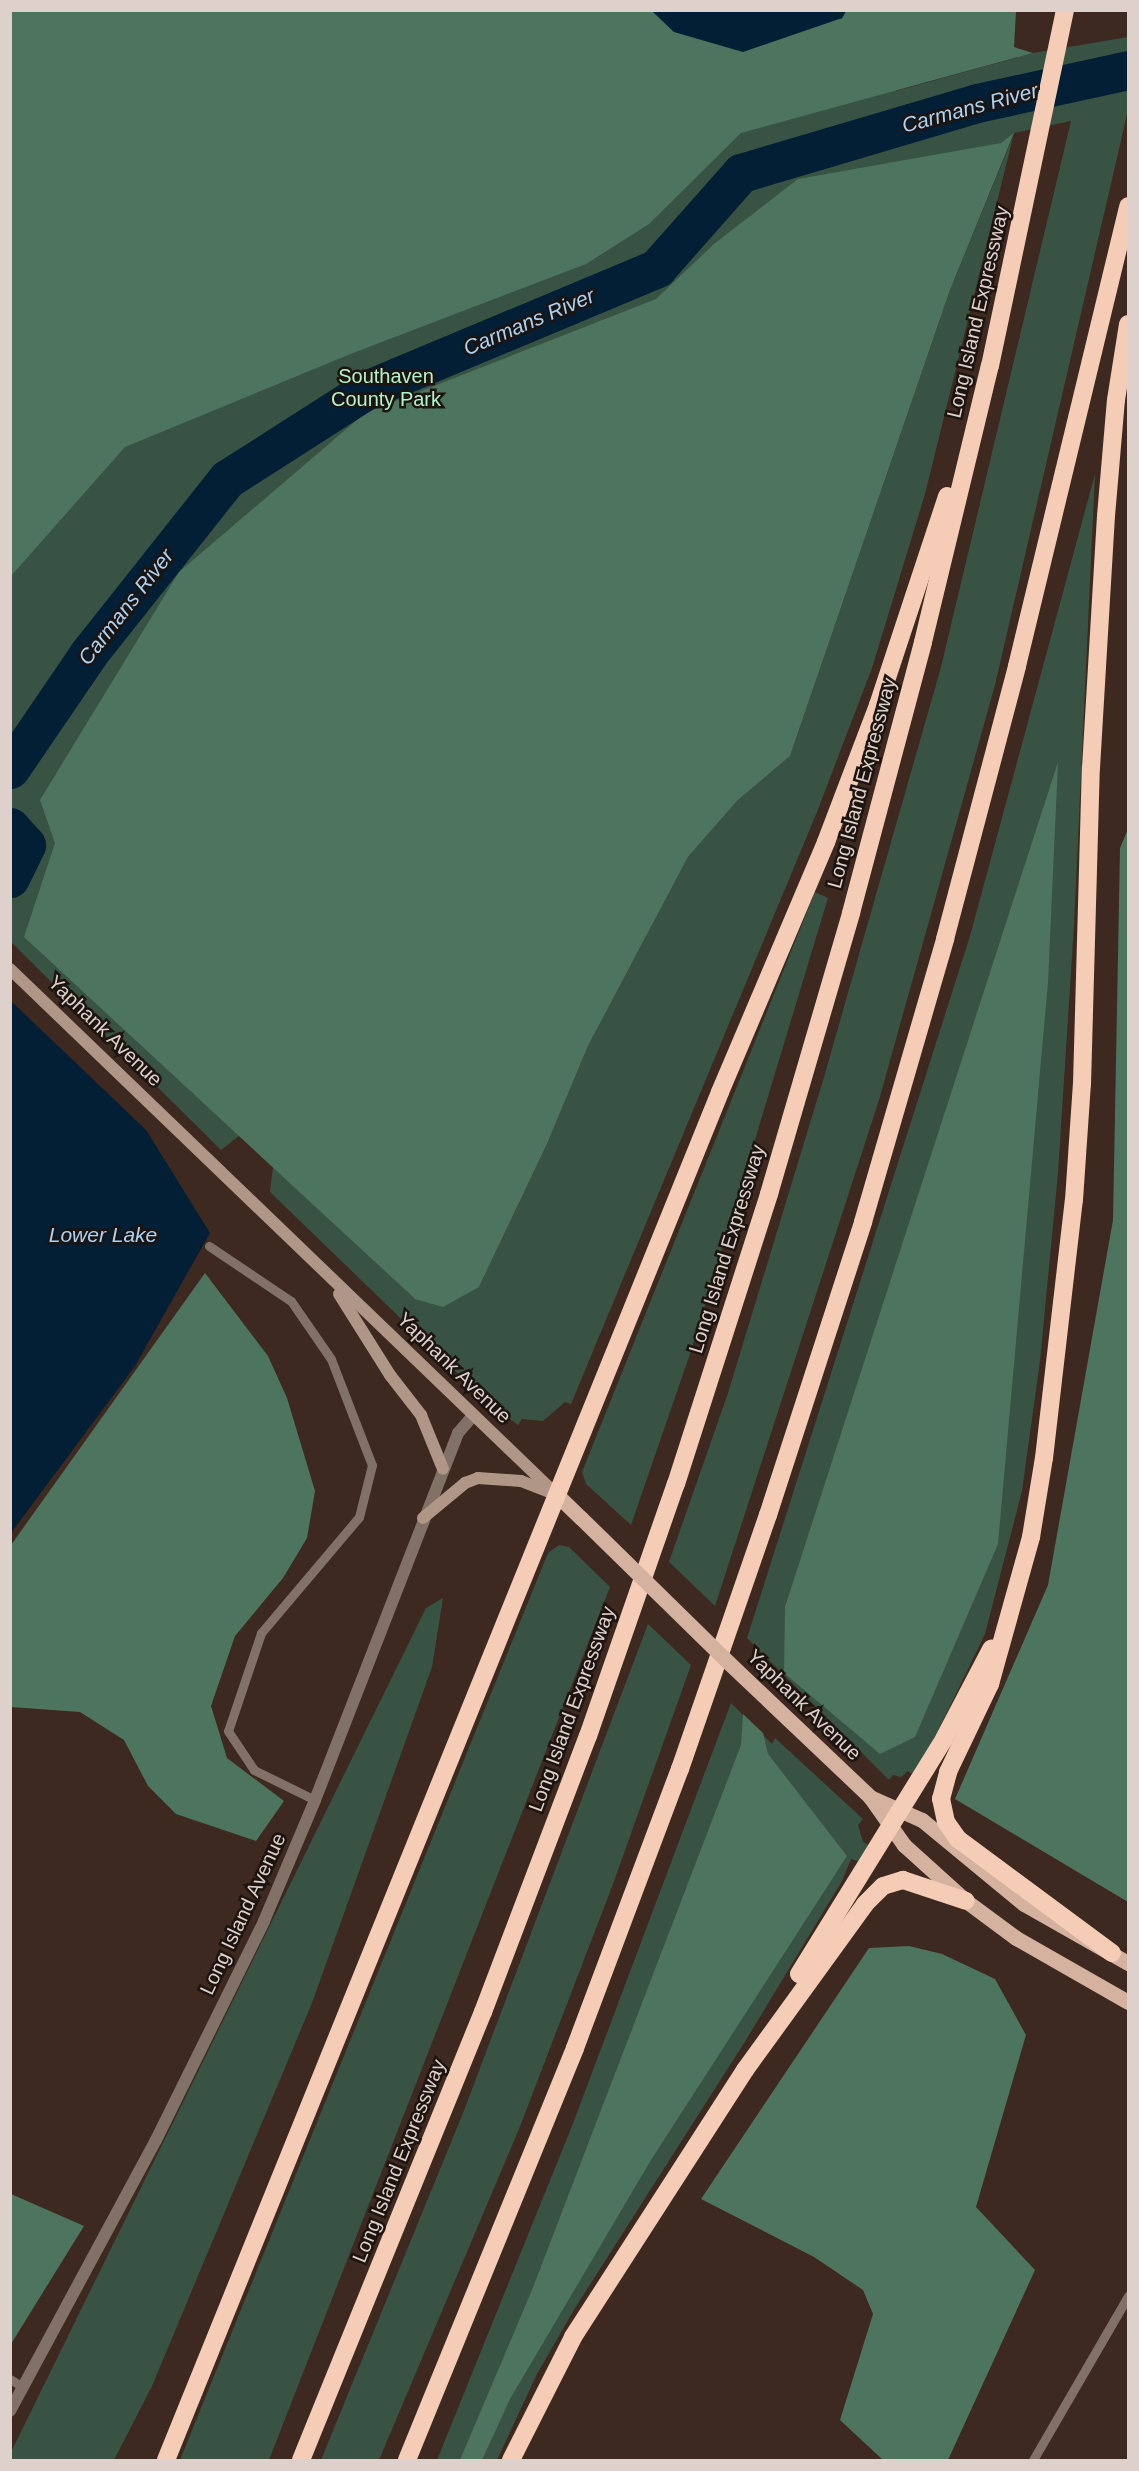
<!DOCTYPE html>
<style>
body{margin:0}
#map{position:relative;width:1139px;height:2471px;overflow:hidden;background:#3d291f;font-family:Helvetica,sans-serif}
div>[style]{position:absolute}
.green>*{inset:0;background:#385343}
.forest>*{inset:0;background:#4d745e}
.water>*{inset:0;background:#021f35}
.river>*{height:39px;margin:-19.5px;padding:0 19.5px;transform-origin:19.5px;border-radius:19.5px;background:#021f35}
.service>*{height:9px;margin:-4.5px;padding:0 4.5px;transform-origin:4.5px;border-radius:4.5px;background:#817167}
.tertiary>*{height:12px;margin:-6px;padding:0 6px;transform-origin:6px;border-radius:6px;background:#817167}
.secondary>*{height:12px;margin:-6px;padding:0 6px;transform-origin:6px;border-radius:6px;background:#b09687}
.primary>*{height:15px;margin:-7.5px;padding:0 7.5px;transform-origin:7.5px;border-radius:7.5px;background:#d4b29f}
.motorway>*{height:18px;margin:-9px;padding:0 9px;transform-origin:9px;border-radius:9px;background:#f5ccb5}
.primary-bridge>*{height:15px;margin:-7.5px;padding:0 7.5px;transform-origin:7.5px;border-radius:7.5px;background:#d4b29f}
span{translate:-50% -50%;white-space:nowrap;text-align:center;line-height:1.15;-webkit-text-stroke:5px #1d1410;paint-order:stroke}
.street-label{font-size:20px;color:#ded0ca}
.park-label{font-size:20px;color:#aff3cc}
.water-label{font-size:21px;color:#a8d3f8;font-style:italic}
.frame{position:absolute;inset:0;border:12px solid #ded0ca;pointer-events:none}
</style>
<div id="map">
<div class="green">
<div style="clip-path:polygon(11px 11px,924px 11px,896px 91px,1033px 53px,1128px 37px,1128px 110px,995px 685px,879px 1100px,715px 1606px,669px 1562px,728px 1393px,824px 1077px,941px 667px,1071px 121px,1014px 133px,925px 494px,872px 668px,817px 812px,571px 1404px,565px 1402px,543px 1421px,522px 1419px,518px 1425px,481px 1396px,270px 1192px,273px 1167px,415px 1299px,479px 1287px,547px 1144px,588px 1046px,688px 857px,737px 801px,790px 756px,950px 290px,1014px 134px,1001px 143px,622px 834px,221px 1150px,11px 942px)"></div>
<div style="clip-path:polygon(1095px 474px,1074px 925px,1058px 1173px,1040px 1361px,1022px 1491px,985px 1634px,933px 1741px,912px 1774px,908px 1771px,901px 1777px,893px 1775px,889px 1780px,747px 1638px,970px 936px)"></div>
<div style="clip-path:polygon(815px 892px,828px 898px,692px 1348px,631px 1525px,586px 1484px,582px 1472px)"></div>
<div style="clip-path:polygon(559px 1545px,569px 1547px,610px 1587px,269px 2460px,180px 2460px,548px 1553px)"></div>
<div style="clip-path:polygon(443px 1598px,432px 1667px,312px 2003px,152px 2386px,114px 2460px,11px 2460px,11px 2452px,426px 1608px)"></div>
<div style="clip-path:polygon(648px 1624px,691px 1665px,613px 1884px,519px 2129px,379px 2460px,321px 2460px,463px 2113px)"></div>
<div style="clip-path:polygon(731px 1703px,772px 1744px,775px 1738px,863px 1819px,858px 1825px,863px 1842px,868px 1845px,858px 1861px,851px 1859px,842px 1881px,746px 2040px,575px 2308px,537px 2374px,497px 2460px,437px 2460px,572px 2126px)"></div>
</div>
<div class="forest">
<div style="clip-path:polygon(11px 11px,652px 11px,674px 32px,842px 19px,846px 11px,1016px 11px,1014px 47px,1033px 53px,741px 133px,649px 224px,586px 264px,353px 353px,125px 447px,11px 576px)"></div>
<div style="clip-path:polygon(1014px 133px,950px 290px,790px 756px,737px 801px,688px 857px,588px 1046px,547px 1144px,479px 1287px,443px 1307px,415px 1299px,24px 937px,55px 843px,40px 800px,179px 572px,365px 413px,656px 299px,714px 244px,798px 179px,1001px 143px)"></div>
<div style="clip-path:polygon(1058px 762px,1048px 982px,998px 1544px,915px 1737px,880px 1754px,784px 1673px,785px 1607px)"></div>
<div style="clip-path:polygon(1128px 829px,1128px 1902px,955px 1799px,1048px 1585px,1113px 1220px,1120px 848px)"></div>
<div style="clip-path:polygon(205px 1273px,268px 1356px,287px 1398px,315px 1491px,307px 1538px,283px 1578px,235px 1636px,211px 1706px,227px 1758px,284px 1801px,256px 1841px,176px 1814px,148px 1786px,124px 1740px,80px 1712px,11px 1707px,11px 1545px)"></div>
<div style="clip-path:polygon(743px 1714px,763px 1733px,768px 1754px,847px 1856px,651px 2160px,510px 2399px,482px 2460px,460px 2460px,532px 2290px,741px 1745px)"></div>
<div style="clip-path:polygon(909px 1946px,942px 1954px,995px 1979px,1026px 2035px,976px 2207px,1035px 2270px,948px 2460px,883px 2460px,840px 2420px,873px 2314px,863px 2290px,814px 2257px,701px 2199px,869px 1948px)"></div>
<div style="clip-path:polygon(11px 2194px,84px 2226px,11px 2344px)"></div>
</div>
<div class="water">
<div style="clip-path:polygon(652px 11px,846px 11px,842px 18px,743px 52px,674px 32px)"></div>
<div style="clip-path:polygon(11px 1001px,146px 1130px,210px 1233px,135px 1366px,11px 1533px)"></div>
</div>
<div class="river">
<div style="left:10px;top:769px;width:140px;rotate:-55.7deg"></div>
<div style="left:89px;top:653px;width:222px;rotate:-51.6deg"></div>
<div style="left:227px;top:479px;width:165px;rotate:-32.6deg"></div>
<div style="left:366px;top:390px;width:316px;rotate:-22.7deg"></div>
<div style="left:657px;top:268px;width:127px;rotate:-48.5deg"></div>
<div style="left:741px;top:173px;width:246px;rotate:-16.5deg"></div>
<div style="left:977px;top:103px;width:155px;rotate:-12.3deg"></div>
<div style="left:10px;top:827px;width:24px;rotate:48deg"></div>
<div style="left:26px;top:845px;width:37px;rotate:116deg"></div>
</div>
<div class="service">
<div style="left:209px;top:1246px;width:99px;rotate:33.9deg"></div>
<div style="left:291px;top:1301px;width:70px;rotate:55.4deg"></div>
<div style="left:331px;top:1359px;width:114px;rotate:68.9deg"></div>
<div style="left:372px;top:1465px;width:54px;rotate:104deg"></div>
<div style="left:359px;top:1517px;width:152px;rotate:130.2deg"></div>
<div style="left:261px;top:1633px;width:103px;rotate:108.6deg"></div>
<div style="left:228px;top:1731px;width:47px;rotate:56.3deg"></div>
<div style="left:254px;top:1770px;width:68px;rotate:26.2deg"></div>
<div style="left:10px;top:2379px;width:15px;rotate:32deg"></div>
<div style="left:1033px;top:2460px;width:190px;rotate:-59.9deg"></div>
</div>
<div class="tertiary">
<div style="left:10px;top:2411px;width:308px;rotate:-61.7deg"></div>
<div style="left:156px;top:2140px;width:244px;rotate:-63.7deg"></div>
<div style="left:264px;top:1921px;width:131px;rotate:-67.1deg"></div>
<div style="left:315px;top:1800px;width:394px;rotate:-68.7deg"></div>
<div style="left:458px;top:1433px;width:23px;rotate:-49deg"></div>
</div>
<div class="secondary">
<div style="left:10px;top:969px;width:757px;rotate:43.88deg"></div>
<div style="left:339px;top:1294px;width:96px;rotate:57.8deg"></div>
<div style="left:390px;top:1375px;width:51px;rotate:52.2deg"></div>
<div style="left:421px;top:1415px;width:58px;rotate:67.8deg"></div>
<div style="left:423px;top:1518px;width:55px;rotate:-39.8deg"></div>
<div style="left:465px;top:1483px;width:14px;rotate:-21deg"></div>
<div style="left:478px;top:1478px;width:43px;rotate:4deg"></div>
<div style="left:521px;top:1481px;width:31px;rotate:21deg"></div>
</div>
<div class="primary">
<div style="left:556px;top:1494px;width:35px;rotate:44deg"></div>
<div style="left:729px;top:1663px;width:195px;rotate:43.5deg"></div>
<div style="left:870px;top:1797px;width:59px;rotate:54.7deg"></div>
<div style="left:904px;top:1845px;width:84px;rotate:42.1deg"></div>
<div style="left:966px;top:1901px;width:62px;rotate:36.5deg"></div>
<div style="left:1016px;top:1938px;width:129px;rotate:29.7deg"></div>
<div style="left:870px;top:1797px;width:57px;rotate:23.9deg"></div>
<div style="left:922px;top:1820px;width:132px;rotate:39.5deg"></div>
<div style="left:1024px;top:1904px;width:120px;rotate:29.6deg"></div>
</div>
<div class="motorway">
<div style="left:1112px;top:1953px;width:192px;rotate:-143.5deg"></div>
<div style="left:958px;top:1839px;width:21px;rotate:-125deg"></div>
<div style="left:946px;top:1822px;width:24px;rotate:-102deg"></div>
<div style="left:941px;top:1799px;width:28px;rotate:-75deg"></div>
<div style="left:948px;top:1772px;width:98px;rotate:-64.5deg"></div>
<div style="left:990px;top:1684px;width:153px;rotate:-74.4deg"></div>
<div style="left:1031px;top:1537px;width:80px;rotate:-80.7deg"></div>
<div style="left:1044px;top:1458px;width:260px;rotate:-83.4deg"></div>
<div style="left:1074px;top:1200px;width:116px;rotate:-86.1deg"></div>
<div style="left:1082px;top:1084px;width:316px;rotate:-88.4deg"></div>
<div style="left:1091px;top:768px;width:252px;rotate:-86.6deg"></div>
<div style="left:1106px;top:516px;width:116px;rotate:-85.1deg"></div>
<div style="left:1116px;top:400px;width:77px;rotate:-81deg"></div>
<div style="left:799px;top:1974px;width:276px;rotate:-58.3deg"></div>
<div style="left:944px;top:1739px;width:102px;rotate:-62.4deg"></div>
<div style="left:166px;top:2460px;width:1476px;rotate:-67.95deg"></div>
<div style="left:720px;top:1092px;width:272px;rotate:-67deg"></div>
<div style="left:826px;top:842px;width:147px;rotate:-69.2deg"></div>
<div style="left:878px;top:705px;width:220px;rotate:-71.7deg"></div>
<div style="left:301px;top:2460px;width:484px;rotate:-67.9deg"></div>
<div style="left:483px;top:2012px;width:295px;rotate:-69.2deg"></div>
<div style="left:588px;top:1736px;width:267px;rotate:-70.8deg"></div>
<div style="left:676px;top:1484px;width:305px;rotate:-72.2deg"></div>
<div style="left:769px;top:1194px;width:293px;rotate:-73.7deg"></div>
<div style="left:851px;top:913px;width:280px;rotate:-75.1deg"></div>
<div style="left:923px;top:642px;width:284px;rotate:-76.4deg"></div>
<div style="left:990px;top:366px;width:364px;rotate:-78.1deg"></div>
<div style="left:407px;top:2460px;width:445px;rotate:-67.8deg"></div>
<div style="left:575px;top:2048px;width:298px;rotate:-69.4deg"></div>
<div style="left:680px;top:1769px;width:269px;rotate:-70.9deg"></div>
<div style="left:768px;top:1515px;width:308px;rotate:-72deg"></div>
<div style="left:863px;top:1222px;width:295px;rotate:-73.8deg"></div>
<div style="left:945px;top:939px;width:282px;rotate:-75.2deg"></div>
<div style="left:1017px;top:666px;width:473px;rotate:-76.4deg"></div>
<div style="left:511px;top:2460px;width:138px;rotate:-63.2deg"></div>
<div style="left:573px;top:2337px;width:318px;rotate:-57.2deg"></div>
<div style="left:745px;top:2070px;width:205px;rotate:-54.1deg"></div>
<div style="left:865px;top:1904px;width:25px;rotate:-45deg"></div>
<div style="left:883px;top:1886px;width:21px;rotate:-17deg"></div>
<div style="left:903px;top:1880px;width:66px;rotate:18.4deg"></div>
</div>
<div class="primary-bridge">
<div style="left:581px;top:1518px;width:207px;rotate:44.4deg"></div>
</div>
<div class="street-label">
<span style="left:978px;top:312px;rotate:-77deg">Long Island Expressway</span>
<span style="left:862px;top:783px;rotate:-75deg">Long Island Expressway</span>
<span style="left:105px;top:1031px;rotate:44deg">Yaphank Avenue</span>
<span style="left:727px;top:1249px;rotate:-73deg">Long Island Expressway</span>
<span style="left:454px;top:1368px;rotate:44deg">Yaphank Avenue</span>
<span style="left:804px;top:1705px;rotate:44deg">Yaphank Avenue</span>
<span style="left:572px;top:1709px;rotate:-70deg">Long Island Expressway</span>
<span style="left:243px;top:1914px;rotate:-65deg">Long Island Avenue</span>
<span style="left:399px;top:2161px;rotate:-68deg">Long Island Expressway</span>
</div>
<div class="park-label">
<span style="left:386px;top:388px">Southaven<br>County Park</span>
</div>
<div class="water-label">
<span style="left:970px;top:108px;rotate:-15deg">Carmans River</span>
<span style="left:529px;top:322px;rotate:-23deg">Carmans River</span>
<span style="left:126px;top:607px;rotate:-52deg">Carmans River</span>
<span style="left:103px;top:1235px">Lower Lake</span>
</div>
<div class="frame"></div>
</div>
